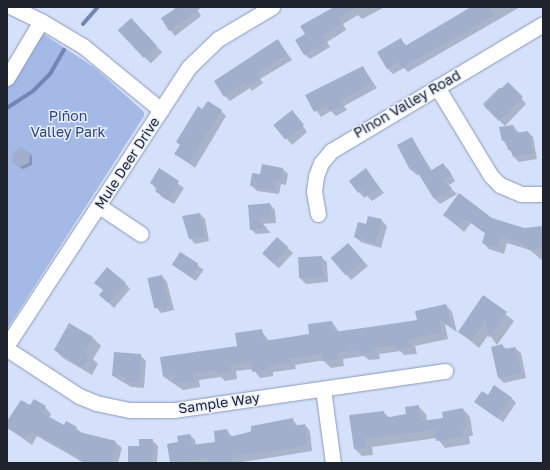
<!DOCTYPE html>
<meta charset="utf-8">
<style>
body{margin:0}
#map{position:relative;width:550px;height:470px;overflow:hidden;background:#d5e1fb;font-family:"Golos Text",sans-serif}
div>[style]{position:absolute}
.green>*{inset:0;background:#a5b9e7}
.shadow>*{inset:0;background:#0003;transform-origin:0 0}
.stream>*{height:4px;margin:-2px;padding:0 2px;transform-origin:2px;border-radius:2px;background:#7186b6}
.building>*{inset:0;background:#a1afcd;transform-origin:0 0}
.roads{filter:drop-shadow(0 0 1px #8b99b7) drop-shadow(0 0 1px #8b99b7)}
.minor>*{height:15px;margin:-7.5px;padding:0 7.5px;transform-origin:7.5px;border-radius:7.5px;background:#fff}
span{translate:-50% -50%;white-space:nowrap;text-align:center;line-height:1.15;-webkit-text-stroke:3px #e8eefb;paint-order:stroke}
.street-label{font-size:14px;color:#1d222d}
.park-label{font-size:14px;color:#2b427f}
.frame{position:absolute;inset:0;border:8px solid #1d222d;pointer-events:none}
</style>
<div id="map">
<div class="green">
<div style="clip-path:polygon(42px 33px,95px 68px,144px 112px,144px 116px,7px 329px,7px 87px,13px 82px)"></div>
</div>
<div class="shadow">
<div style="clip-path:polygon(175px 7px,201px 7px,197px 9px,201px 16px,175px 36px,170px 30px)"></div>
<div style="clip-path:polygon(335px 7px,385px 7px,362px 19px,358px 15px,343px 24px,346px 30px,327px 42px,330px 47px,310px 59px,304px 54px,306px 34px)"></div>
<div style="clip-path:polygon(473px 7px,520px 7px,408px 72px,404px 68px,393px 74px,387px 68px,401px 40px,407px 46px)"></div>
<div style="left:131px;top:20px;width:45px;height:16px;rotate:46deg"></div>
<div style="clip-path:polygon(278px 40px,292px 60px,260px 79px,263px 83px,252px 91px,250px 88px,230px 101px,225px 96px)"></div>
<div style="clip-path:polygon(363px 67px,377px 88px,344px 106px,347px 110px,336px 116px,331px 111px,321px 117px,306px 95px)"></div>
<div style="clip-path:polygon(499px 88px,513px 88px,526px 104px,505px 126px,483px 104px)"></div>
<div style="clip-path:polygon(203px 110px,221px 111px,226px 116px,195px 168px,176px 154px)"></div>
<div style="clip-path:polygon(297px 117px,307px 132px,292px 145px,287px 139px)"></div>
<div style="clip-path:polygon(513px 126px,519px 133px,528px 132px,533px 137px,537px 159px,519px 162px,514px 157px,503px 140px)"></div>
<div style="clip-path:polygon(412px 138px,432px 171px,443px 165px,449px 170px,455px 181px,448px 186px,457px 194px,440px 204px,434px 198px,420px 174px,417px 175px,411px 170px,398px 146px)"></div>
<div style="clip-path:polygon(29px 153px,32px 156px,32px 165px,23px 169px,16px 165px)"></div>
<div style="clip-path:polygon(263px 165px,283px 169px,288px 174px,286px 185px,281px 184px,279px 194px,257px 191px,251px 185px,261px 175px)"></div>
<div style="clip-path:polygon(159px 170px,184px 188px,174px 204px,162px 197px,151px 182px)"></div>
<div style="clip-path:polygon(366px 170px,384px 193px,372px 201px,367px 196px,364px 198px,350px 181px)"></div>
<div style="clip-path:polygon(270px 204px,275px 210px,276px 223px,262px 224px,271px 233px,256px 234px,251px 229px,249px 206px)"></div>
<div style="clip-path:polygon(200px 214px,205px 219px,209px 241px,195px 244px,190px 238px)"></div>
<div style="clip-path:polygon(444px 215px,492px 219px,524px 229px,543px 227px,543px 261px,530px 250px,507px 243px,504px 254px,489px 249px,483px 243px,486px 234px,471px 223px,464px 232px)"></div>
<div style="clip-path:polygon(381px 220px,387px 226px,381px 248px,361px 242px,355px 237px,366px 225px)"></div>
<div style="left:277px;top:238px;width:22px;height:21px;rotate:43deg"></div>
<div style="clip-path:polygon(348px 244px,368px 266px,351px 280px,346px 274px)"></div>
<div style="left:180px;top:253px;width:29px;height:14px;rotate:35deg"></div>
<div style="clip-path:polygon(321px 257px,327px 262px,328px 282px,306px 284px,300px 278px)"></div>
<div style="clip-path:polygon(162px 276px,167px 282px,174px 310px,161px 313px,156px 307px)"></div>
<div style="clip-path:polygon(95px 283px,125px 283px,130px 289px,114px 308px,106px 300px,104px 291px)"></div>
<div style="clip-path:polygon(484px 297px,514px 321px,497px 345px,489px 334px,479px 348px,460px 332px)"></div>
<div style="clip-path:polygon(446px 305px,452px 312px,457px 332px,445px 324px,448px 339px,415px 346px,417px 354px,404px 355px,400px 351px,379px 354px,380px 359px,369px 360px,364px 356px,343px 359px,344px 366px,331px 368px,324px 361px,319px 361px,295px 365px,296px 369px,273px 372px,273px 376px,260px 378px,253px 369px,236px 371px,237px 379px,225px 381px,221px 377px,199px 380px,200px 387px,183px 390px,164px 377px,238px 347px,261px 330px,269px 341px,310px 335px,332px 322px,339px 332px,418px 321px)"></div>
<div style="clip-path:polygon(69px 325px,93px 338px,101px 346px,93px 359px,98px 364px,92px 375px,63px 358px,55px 350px)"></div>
<div style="clip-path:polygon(502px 345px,507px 350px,515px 348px,521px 353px,526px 378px,504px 383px,499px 378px)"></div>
<div style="clip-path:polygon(140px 355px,146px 361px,144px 388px,131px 387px,113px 376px)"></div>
<div style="clip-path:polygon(488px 396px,511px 397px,516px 403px,503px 422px,475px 402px)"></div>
<div style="clip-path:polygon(418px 406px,426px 414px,427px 421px,444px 419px,463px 409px,470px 417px,473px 436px,469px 436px,470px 444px,445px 448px,437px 438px,372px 447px,373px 455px,362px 456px,355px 449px,383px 412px,390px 418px,407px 415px)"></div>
<div style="clip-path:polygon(30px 407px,45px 407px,51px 414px,49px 418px,65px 426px,76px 428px,83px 434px,115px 442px,122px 448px,118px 463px,84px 463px,37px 436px,32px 445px,7px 427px,7px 423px)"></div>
<div style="clip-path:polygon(292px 419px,298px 426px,305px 425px,310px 431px,312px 451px,236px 463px,171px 463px,168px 445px,179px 442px,190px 435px,195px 440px,196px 446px,216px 443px,227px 430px,232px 437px)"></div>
<div style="clip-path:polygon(152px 440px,158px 446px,157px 463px,129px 463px,140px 447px)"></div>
</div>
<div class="stream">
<div style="left:83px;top:24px;width:23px;rotate:-49deg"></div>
<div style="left:7px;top:108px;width:31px;rotate:-33deg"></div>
<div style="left:33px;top:91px;width:24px;rotate:-45deg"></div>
<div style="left:50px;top:74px;width:28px;rotate:-60deg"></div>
</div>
<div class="building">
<div style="clip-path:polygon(178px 7px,202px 7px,169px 31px,161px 18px)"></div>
<div style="clip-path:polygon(334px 7px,358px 7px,338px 18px,342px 24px,322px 36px,326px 42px,304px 55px,295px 40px,305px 34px,300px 26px)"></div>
<div style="clip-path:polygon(471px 7px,489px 7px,494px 16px,402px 67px,399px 62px,387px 69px,377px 52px,401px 38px,405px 46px)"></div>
<div style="left:131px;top:18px;width:38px;height:18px;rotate:47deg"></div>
<div style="clip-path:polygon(278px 39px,287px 55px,256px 73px,259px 78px,246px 86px,244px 83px,224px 97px,214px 81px)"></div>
<div style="clip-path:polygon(363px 66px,372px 83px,340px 100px,342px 105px,330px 111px,327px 105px,314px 112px,305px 95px)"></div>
<div style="left:508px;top:82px;width:21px;height:34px;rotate:45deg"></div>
<div style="clip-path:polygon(208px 101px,222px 110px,189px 163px,174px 154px,180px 145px,176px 142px,198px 106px,202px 109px)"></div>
<div style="left:292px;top:110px;width:19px;height:24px;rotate:51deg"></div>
<div style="clip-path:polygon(513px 125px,515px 133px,528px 131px,533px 153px,513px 157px,511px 150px,508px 150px,506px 140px,502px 141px,499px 127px)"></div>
<div style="clip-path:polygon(412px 137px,430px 171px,443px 163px,451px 175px,442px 180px,452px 188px,434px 199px,415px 168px,410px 170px,397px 145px)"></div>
<div style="clip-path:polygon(21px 147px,30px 153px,29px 163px,20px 167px,12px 163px,13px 153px)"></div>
<div style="clip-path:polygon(262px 164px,283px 168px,281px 180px,276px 179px,274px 190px,250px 186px,252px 173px,260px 174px)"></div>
<div style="clip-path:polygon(159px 168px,179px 181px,168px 200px,155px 191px,158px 188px,150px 183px)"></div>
<div style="clip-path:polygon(366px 168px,379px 187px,366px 196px,362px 190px,358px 193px,349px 181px)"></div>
<div style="clip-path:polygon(459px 193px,492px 218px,524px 228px,543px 226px,543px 248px,528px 250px,528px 246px,501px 237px,498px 248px,482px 243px,485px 233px,464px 218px,458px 226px,443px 215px)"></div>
<div style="clip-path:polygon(270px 203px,271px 218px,258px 219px,267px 228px,250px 230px,248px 205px)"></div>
<div style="clip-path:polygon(200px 213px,205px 236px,189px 239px,182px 216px)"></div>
<div style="clip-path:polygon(368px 216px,382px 219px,375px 243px,354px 237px,358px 222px,366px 224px)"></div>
<div style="left:277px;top:237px;width:15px;height:22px;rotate:42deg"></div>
<div style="left:348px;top:243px;width:23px;height:23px;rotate:49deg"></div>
<div style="left:180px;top:252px;width:22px;height:15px;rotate:32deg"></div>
<div style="left:322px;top:256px;width:21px;height:24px;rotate:87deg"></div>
<div style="clip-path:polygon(107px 267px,126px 283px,108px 303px,99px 295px,103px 290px,94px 283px)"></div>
<div style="left:162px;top:275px;width:31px;height:15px;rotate:77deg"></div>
<div style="clip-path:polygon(483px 295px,507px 312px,489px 338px,485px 320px,471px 341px,458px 332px)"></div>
<div style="clip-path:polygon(446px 304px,451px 327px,439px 319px,442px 333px,409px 339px,410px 347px,396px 349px,395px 345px,373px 348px,374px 352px,361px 354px,360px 349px,337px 353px,338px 359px,323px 361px,322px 354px,312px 355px,289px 359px,290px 362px,267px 366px,267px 369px,252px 372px,251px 362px,230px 365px,231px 372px,217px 374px,216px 370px,193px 373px,194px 381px,175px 383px,174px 375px,163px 377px,160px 357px,237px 346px,235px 333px,262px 329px,264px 341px,309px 334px,308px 324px,332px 321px,334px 332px,370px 327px,417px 320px,415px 311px)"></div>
<div style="clip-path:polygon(69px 323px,93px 337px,85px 352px,90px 355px,83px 367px,54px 350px)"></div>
<div style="clip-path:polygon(502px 344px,504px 349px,515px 347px,522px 373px,498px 378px,491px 347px)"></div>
<div style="clip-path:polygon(114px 352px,141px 354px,139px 383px,125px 382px,125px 377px,112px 376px)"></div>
<div style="clip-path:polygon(494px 385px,511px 397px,497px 418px,474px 402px,482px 391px,488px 395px)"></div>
<div style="clip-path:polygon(34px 399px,46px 406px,42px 413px,64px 425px,66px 421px,77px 427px,75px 431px,116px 441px,111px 463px,86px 463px,79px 460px,79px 457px,30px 431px,25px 439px,7px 428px,7px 421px,21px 400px,30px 405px)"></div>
<div style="clip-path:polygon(419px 405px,421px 421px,443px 418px,442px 412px,463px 408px,466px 428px,462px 429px,463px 437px,436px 441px,435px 430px,365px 439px,366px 448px,354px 449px,349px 415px,384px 411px,385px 418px,406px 414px,405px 407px)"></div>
<div style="clip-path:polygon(293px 418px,294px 426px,305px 424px,307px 446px,231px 456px,232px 463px,208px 463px,208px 458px,170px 463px,167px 444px,178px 442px,177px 436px,190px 434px,192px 445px,215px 442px,214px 431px,227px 429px,228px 437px,251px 432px,251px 426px)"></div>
<div style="clip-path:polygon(139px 439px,153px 439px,152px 463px,128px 463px,128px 446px,139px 446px)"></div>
</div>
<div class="roads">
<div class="minor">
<div style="left:12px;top:7px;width:32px;rotate:26deg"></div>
<div style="left:41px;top:21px;width:49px;rotate:30.8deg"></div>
<div style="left:83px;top:46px;width:101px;rotate:39.4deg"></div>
<div style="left:7px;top:78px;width:66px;rotate:-59.2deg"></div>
<div style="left:437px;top:87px;width:104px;rotate:58.8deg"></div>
<div style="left:491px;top:176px;width:13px;rotate:45deg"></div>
<div style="left:500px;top:185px;width:23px;rotate:23deg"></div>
<div style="left:521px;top:194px;width:22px"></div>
<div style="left:99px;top:206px;width:50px;rotate:33.7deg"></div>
<div style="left:318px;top:214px;width:23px;rotate:-100deg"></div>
<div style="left:314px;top:191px;width:15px;rotate:-82deg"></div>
<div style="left:316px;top:176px;width:14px;rotate:-69deg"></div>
<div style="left:321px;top:163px;width:16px;rotate:-50deg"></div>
<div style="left:331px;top:151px;width:247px;rotate:-30.9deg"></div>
<div style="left:7px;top:345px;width:332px;rotate:-56.8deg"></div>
<div style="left:189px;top:67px;width:40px;rotate:-44deg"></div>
<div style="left:218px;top:39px;width:63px;rotate:-30.7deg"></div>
<div style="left:7px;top:349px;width:86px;rotate:33.1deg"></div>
<div style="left:79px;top:396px;width:18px;rotate:22deg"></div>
<div style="left:96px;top:403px;width:35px;rotate:12deg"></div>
<div style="left:130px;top:410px;width:44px"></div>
<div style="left:174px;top:410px;width:274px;rotate:-8.2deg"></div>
<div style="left:323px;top:389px;width:75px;rotate:82.3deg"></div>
</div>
</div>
<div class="street-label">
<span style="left:407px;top:104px;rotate:-30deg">Pinon Valley Road</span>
<span style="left:127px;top:163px;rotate:-57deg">Mule Deer Drive</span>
<span style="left:219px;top:403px;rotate:-8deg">Sample Way</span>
</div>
<div class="park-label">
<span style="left:68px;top:124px">Piñon<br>Valley Park</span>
</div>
<div class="frame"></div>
</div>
